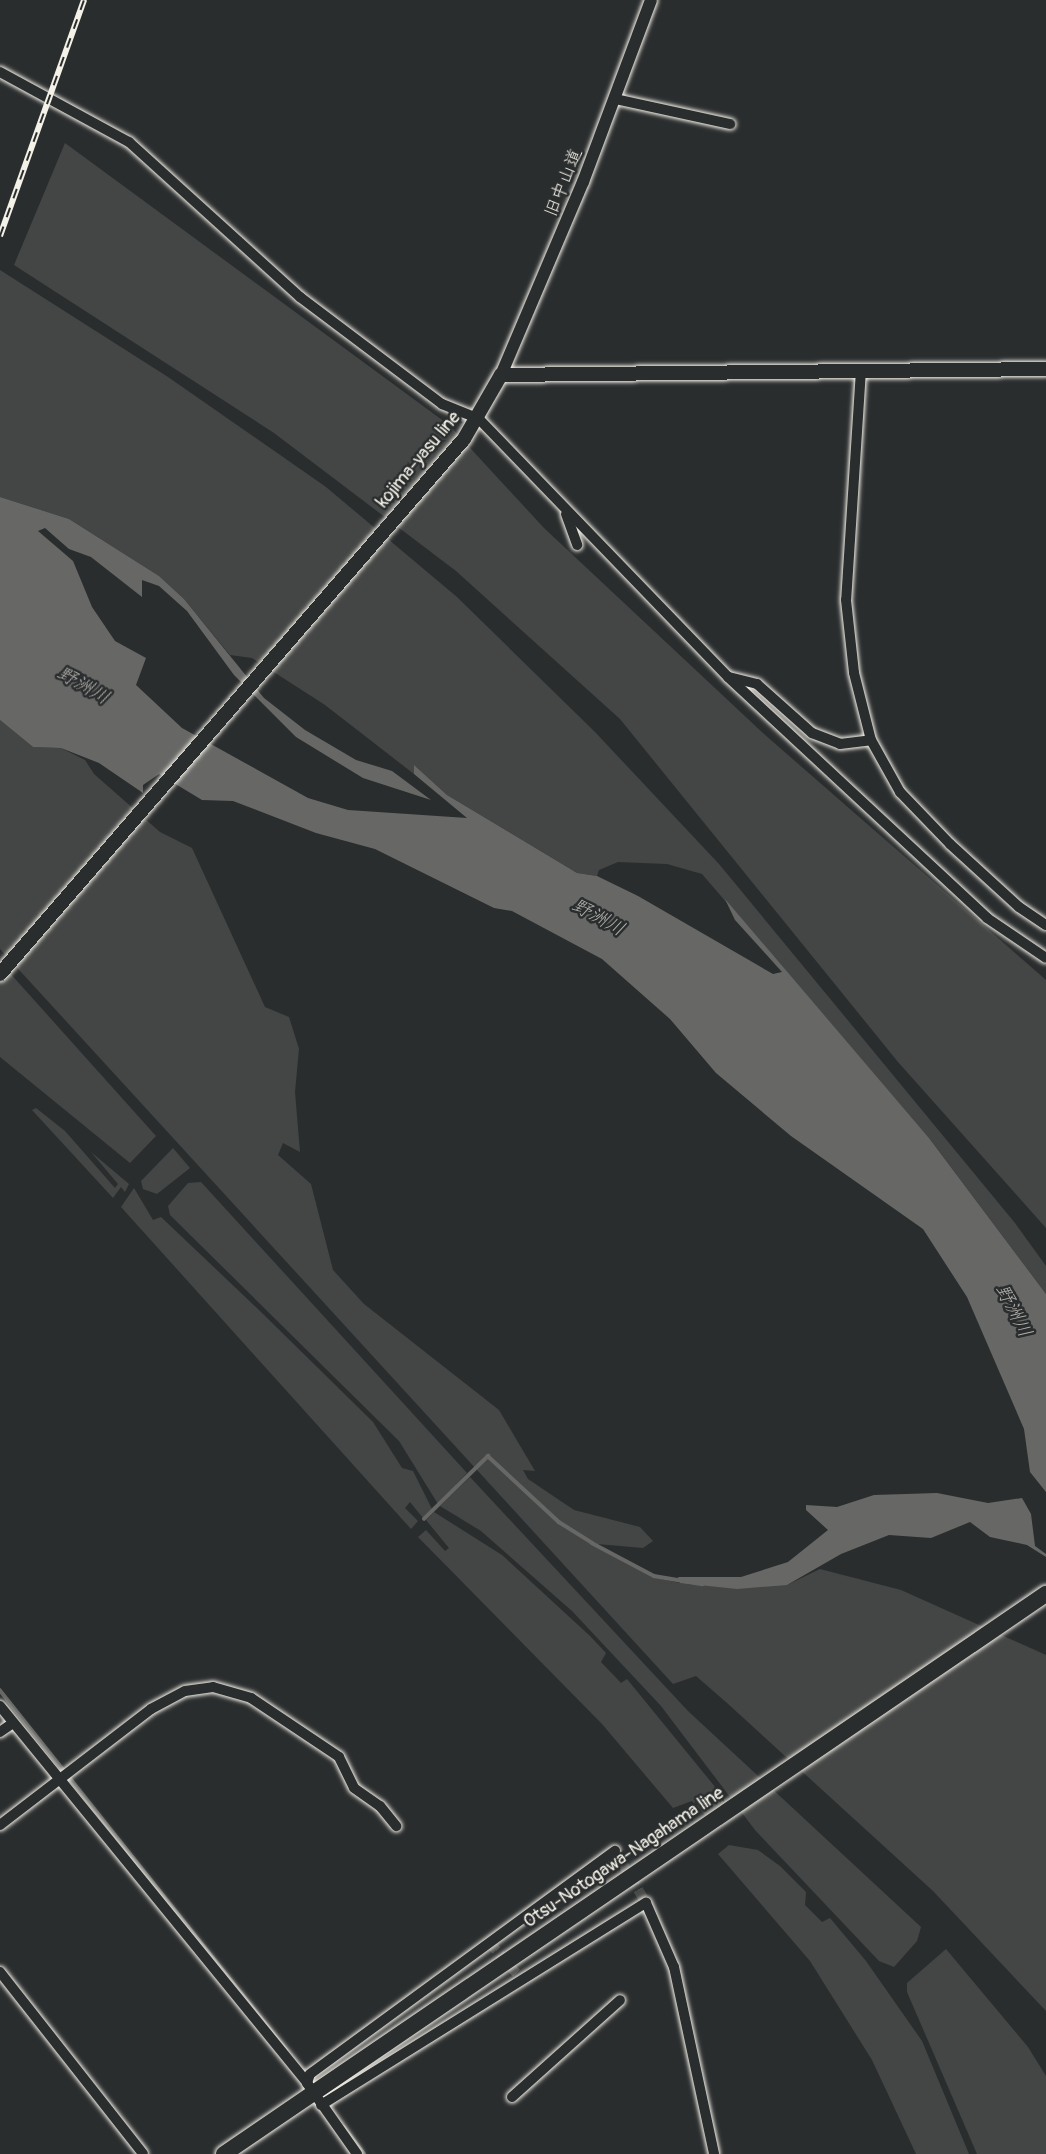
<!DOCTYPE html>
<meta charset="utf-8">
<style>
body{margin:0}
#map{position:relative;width:1046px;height:2154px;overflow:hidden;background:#2a2d2e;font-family:Pangolin,"Klee One",sans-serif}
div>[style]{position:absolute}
.green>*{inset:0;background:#444645}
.water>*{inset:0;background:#676866}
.stream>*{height:3.5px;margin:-1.75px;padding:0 1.75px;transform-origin:1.75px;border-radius:1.75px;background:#676866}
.minor-tunnel>*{height:10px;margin-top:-5px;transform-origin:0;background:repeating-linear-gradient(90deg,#484a4a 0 10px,transparent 0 15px)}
.roads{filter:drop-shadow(0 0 2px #f4f1e8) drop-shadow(0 0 2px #f4f1e8)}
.minor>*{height:10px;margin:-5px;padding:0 5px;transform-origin:5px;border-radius:5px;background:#2a2d2e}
.tertiary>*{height:12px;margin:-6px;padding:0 6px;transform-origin:6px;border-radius:6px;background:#2a2d2e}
.secondary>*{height:14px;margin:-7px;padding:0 7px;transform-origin:7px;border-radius:7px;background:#2a2d2e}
.primary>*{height:16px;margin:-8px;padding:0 8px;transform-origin:8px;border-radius:8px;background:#2a2d2e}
.rail>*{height:6px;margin-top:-3px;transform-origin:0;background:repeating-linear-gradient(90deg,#2a2d2e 0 10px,#f4f1e8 0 20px);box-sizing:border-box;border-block:2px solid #f4f1e8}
span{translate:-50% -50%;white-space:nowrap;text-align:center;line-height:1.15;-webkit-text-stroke:5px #2a2d2e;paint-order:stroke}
.street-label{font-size:18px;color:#f4f1e8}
.water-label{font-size:19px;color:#b5b3ae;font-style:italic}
</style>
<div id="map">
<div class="green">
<div style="clip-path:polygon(65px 143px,449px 425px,544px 528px,764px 734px,1046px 980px,1046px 1228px,898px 1062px,620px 719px,456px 571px,274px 433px,14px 265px)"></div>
<div style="clip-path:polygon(0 270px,168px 377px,326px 487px,457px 597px,595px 732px,719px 864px,1015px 1223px,1046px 1266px,1046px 1294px,929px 1138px,702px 874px,667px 864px,618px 862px,599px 870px,597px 876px,577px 873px,447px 795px,415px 766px,414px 774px,325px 705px,252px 658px,230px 655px,184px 599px,159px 576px,69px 519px,0 497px)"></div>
<div style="clip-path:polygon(0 720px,33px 747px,61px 748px,85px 760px,94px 774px,160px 832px,192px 848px,265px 1007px,289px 1017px,299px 1049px,295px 1092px,300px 1152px,283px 1143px,278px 1155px,311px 1184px,333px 1270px,364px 1304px,499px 1410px,535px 1471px,523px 1470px,528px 1479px,574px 1510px,640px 1527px,653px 1541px,643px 1548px,597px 1544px,652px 1577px,680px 1583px,787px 1585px,820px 1569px,901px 1590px,1046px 1655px,1046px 2011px,933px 1891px,727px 1703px,696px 1676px,673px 1684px,0 949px)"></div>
<div style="clip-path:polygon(0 962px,156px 1136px,130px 1163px,0 1057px)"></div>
<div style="clip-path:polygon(36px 1108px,65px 1131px,115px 1188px,118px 1184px,91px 1152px,129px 1184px,125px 1192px,121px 1187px,113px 1198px,32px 1110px)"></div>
<div style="clip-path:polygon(173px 1148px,190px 1168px,157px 1194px,143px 1189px,141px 1181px)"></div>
<div style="clip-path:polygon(201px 1182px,467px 1473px,438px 1504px,399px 1441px,170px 1215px,168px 1206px,188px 1183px)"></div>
<div style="clip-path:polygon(134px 1188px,153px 1220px,161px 1217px,261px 1312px,373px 1422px,402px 1468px,413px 1471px,432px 1509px,423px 1518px,410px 1502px,405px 1508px,418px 1521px,411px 1529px,121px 1207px)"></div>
<div style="clip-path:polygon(470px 1477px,688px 1711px,921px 1927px,917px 1941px,894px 1967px,879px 1961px,755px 1830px,661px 1706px,572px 1611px,481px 1531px,440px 1506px)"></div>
<div style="clip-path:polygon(434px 1512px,502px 1555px,590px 1636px,606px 1653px,601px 1662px,621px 1683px,627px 1679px,729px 1804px,707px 1817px,692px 1801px,673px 1808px,602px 1724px,418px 1537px,426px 1530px,445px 1551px,449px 1548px,426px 1520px)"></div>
<div style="clip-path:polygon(729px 1845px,758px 1850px,780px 1866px,806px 1892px,805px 1905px,822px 1922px,830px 1918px,866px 1961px,922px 2041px,969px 2154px,916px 2154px,872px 2060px,810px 1961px,718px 1854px)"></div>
<div style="clip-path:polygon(946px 1949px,1028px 2047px,1046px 2076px,1046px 2154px,977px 2154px,907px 1992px,907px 1983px)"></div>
</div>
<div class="water">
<div style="clip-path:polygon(0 497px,69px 519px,159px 576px,184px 599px,264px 698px,305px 730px,356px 760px,392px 771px,431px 800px,363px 778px,296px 737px,234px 675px,187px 611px,159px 586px,142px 580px,142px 597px,91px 557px,69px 549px,45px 528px,38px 531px,73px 561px,92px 607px,115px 641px,146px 658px,136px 685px,182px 728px,308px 798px,348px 810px,467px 818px,414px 774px,414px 765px,447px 795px,577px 873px,597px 876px,638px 896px,773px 974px,782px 972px,735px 920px,725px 899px,929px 1138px,1046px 1294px,1046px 1492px,1030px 1472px,1024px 1429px,967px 1297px,923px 1229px,791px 1136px,716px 1073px,670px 1019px,602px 959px,512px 911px,494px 908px,375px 849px,316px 833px,233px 801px,202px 800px,159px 774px,143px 785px,143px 793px,99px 763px,61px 748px,33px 747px,0 720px)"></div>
<div style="clip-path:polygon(937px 1493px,988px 1503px,1022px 1498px,1031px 1514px,1035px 1546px,1046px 1554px,1046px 1557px,1027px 1545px,990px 1537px,970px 1522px,931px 1538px,889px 1535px,841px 1554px,787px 1585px,737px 1589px,680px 1583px,678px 1577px,741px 1577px,788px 1562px,828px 1530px,806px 1510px,806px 1505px,837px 1507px,874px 1495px)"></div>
</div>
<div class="stream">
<div style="left:424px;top:1519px;width:90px;rotate:-44.5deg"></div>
<div style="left:488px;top:1456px;width:97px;rotate:42.9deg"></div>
<div style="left:559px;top:1522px;width:39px;rotate:32deg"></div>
<div style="left:592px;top:1543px;width:70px;rotate:28deg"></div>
<div style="left:654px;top:1576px;width:49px;rotate:9.5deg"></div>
<div style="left:0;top:1690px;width:460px;rotate:51.5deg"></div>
<div style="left:344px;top:2127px;width:34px;rotate:53deg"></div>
</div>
<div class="minor-tunnel">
<div style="left:615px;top:1851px;width:61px;rotate:59.2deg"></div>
<div style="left:490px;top:1943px;width:50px;rotate:49deg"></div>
</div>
<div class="roads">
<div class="minor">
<div style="left:0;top:72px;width:147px;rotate:28.5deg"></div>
<div style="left:129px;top:142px;width:231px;rotate:42.2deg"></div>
<div style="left:300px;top:297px;width:178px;rotate:37deg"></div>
<div style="left:442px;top:404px;width:40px;rotate:22deg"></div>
<div style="left:479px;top:419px;width:359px;rotate:46deg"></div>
<div style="left:728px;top:677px;width:354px;rotate:42.9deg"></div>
<div style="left:987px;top:918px;width:71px;rotate:34.1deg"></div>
<div style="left:615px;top:99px;width:118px;rotate:12.3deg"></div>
<div style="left:861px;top:370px;width:230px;rotate:93.7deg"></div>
<div style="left:846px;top:600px;width:73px;rotate:83.7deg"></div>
<div style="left:854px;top:673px;width:69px;rotate:75.8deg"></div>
<div style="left:871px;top:740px;width:60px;rotate:60.9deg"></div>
<div style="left:900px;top:792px;width:72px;rotate:46.1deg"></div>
<div style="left:950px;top:844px;width:93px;rotate:42.4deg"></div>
<div style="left:1019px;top:907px;width:32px;rotate:34deg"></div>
<div style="left:566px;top:514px;width:33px;rotate:70deg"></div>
<div style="left:729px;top:677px;width:29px;rotate:14deg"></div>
<div style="left:757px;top:684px;width:74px;rotate:41.7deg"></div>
<div style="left:812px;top:733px;width:30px;rotate:21deg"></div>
<div style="left:840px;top:744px;width:31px;rotate:-7deg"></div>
<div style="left:0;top:1706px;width:486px;rotate:50.8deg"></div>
<div style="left:307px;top:2083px;width:87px;rotate:54.8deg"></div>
<div style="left:0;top:1732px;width:16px;rotate:-35deg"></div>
<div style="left:0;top:1825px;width:190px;rotate:-37.5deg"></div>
<div style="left:151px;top:1709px;width:38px;rotate:-28deg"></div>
<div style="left:185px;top:1691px;width:28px;rotate:-8deg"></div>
<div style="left:213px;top:1687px;width:40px;rotate:16deg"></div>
<div style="left:251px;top:1698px;width:106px;rotate:33.8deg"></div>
<div style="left:339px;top:1757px;width:34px;rotate:64deg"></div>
<div style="left:354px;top:1788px;width:32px;rotate:35deg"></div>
<div style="left:380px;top:1806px;width:26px;rotate:51deg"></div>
<div style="left:0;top:1972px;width:231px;rotate:51.8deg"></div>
<div style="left:307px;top:2083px;width:9px;rotate:-72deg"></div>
<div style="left:310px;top:2074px;width:378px;rotate:-36.2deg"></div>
<div style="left:512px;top:2097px;width:145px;rotate:-41.9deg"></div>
<div style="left:321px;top:2105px;width:383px;rotate:-31.9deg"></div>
<div style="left:646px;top:1903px;width:70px;rotate:66.4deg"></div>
<div style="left:674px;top:1967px;width:191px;rotate:77.9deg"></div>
</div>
<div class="tertiary">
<div style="left:501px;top:375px;width:210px;rotate:-67deg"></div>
<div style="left:583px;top:182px;width:194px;rotate:-69.5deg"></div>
</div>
<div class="secondary">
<div style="left:0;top:974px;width:708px;rotate:-49.07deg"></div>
<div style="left:464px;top:439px;width:74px;rotate:-60deg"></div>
<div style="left:501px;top:375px;width:545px;rotate:-0.63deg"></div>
</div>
<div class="primary">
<div style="left:224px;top:2154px;width:995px;rotate:-34.27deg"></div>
</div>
</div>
<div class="rail">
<div style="left:0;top:236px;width:251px;rotate:-70.4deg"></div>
</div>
<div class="street-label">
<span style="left:564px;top:183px;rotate:-68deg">旧中山道</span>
<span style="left:419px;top:460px;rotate:-50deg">kojima-yasu line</span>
<span style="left:624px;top:1858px;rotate:-34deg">Otsu-Notogawa-Nagahama line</span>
</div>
<div class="water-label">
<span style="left:83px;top:686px;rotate:30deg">野洲川</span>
<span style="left:598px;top:918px;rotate:29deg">野洲川</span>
<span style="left:1013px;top:1311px;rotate:63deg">野洲川</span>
</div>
</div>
